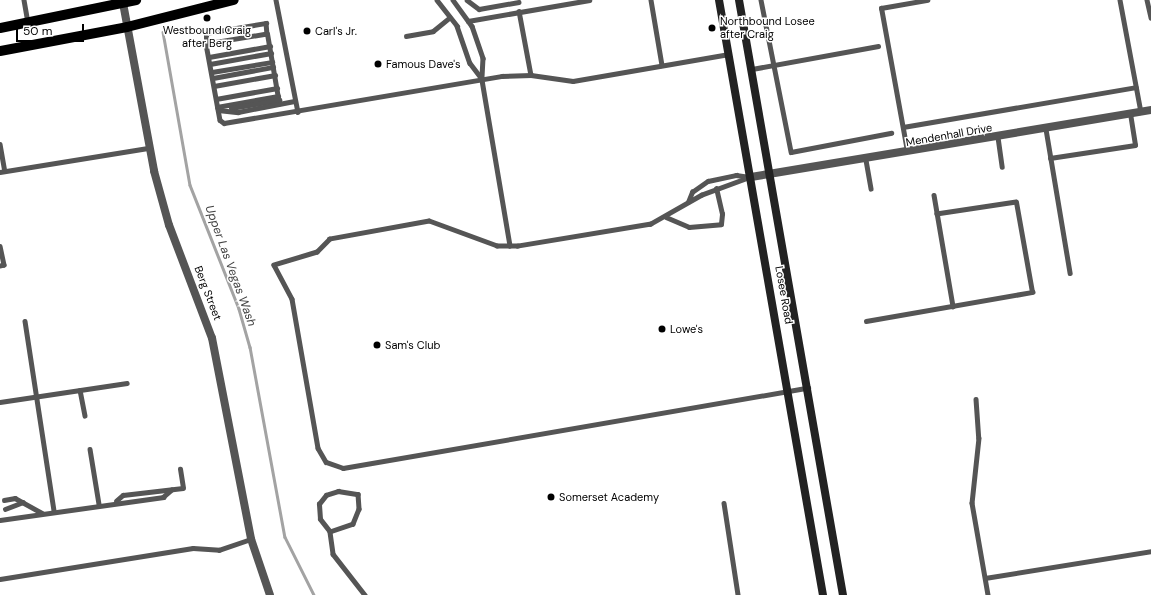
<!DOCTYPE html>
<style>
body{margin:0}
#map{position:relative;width:1151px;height:595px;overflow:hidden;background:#fff;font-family:"DM Sans",sans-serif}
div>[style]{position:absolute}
.stream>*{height:2.5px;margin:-1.25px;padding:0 1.25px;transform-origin:1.25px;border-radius:1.25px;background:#a3a3a3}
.service>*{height:4.5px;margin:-2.25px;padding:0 2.25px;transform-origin:2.25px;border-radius:2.25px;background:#555}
.minor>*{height:8px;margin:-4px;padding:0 4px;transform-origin:4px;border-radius:4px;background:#555}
.tertiary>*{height:8px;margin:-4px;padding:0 4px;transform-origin:4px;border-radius:4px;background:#555}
.secondary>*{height:8px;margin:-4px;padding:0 4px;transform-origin:4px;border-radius:4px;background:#222}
.primary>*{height:10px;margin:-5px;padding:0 5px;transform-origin:5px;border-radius:5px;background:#000}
.dots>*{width:11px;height:11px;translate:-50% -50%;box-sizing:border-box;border:2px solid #fff;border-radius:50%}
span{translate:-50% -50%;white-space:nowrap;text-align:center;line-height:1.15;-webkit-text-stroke:3px #fff;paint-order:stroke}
.poi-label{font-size:11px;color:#000}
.left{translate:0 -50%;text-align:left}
.street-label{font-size:11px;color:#000}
.water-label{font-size:12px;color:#444;font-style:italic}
.scale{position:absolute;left:16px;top:24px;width:68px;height:18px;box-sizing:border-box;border:2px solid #000;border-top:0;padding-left:5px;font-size:12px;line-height:14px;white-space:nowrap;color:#000;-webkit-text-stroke:3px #fff;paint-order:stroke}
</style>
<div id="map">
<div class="stream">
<div style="left:163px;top:32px;width:155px;rotate:80deg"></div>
<div style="left:190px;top:185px;width:133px;rotate:68.4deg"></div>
<div style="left:239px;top:309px;width:40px;rotate:74deg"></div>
<div style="left:250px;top:347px;width:193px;rotate:79.6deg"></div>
<div style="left:285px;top:537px;width:65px;rotate:63.4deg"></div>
</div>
<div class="service">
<div style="left:24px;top:0;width:22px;rotate:80deg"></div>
<div style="left:276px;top:0;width:114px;rotate:78.9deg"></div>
<div style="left:437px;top:0;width:33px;rotate:52deg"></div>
<div style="left:457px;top:26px;width:39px;rotate:71deg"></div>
<div style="left:470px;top:63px;width:20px;rotate:53deg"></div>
<div style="left:453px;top:0;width:32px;rotate:54deg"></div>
<div style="left:472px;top:26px;width:34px;rotate:71deg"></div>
<div style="left:483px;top:58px;width:22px;rotate:93deg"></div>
<div style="left:482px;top:80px;width:168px;rotate:80.4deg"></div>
<div style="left:467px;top:0;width:15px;rotate:37deg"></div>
<div style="left:479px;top:9px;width:40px;rotate:-10deg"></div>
<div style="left:651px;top:0;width:66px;rotate:80.4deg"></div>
<div style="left:761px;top:0;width:155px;rotate:78.8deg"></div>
<div style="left:791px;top:152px;width:102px;rotate:-10.8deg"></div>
<div style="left:1120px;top:0;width:114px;rotate:79.4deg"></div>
<div style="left:1147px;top:0;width:18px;rotate:77deg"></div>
<div style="left:519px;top:11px;width:65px;rotate:79.4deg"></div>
<div style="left:468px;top:21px;width:123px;rotate:-9.8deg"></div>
<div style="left:406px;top:36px;width:27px;rotate:-10deg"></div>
<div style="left:433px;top:31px;width:21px;rotate:-39deg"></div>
<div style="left:206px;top:44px;width:11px;rotate:-90deg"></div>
<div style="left:206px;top:33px;width:61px;rotate:-9.5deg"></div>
<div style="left:266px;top:23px;width:11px;rotate:85deg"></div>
<div style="left:209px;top:57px;width:62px;rotate:-10.2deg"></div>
<div style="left:210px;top:64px;width:62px;rotate:-10.2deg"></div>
<div style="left:752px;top:69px;width:128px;rotate:-10.3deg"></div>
<div style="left:212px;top:72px;width:61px;rotate:-9.5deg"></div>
<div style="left:213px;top:78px;width:61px;rotate:-10.4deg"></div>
<div style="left:214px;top:86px;width:62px;rotate:-10.2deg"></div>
<div style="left:216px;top:99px;width:62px;rotate:-10.2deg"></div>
<div style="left:279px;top:104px;width:71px;rotate:-99.7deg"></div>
<div style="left:267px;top:34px;width:62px;rotate:170.7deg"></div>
<div style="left:206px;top:44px;width:77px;rotate:79.6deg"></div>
<div style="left:220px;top:120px;width:5px;rotate:37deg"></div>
<div style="left:224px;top:123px;width:282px;rotate:-9.6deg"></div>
<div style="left:502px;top:76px;width:29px;rotate:-2deg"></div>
<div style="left:531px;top:75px;width:42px;rotate:8.1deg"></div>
<div style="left:573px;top:81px;width:158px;rotate:-9.8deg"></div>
<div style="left:217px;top:107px;width:62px;rotate:-10.2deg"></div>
<div style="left:231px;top:108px;width:49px;rotate:-9.5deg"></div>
<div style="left:218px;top:110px;width:20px;rotate:6deg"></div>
<div style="left:238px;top:112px;width:57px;rotate:-11.1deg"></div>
<div style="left:903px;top:127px;width:236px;rotate:-9.7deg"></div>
<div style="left:1046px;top:129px;width:146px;rotate:80.5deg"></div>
<div style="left:998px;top:137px;width:30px;rotate:82deg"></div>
<div style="left:0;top:144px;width:27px;rotate:80deg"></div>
<div style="left:907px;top:151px;width:145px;rotate:-100.3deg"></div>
<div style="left:881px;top:8px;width:47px;rotate:-9.9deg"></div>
<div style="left:1050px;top:158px;width:86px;rotate:-8.7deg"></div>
<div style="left:1135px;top:145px;width:31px;rotate:-99deg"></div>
<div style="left:866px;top:160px;width:29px;rotate:80deg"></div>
<div style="left:0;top:172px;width:151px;rotate:-9.2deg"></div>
<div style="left:751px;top:177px;width:52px;rotate:159.8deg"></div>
<div style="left:702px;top:195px;width:59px;rotate:150.4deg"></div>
<div style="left:651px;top:224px;width:135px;rotate:170.6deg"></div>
<div style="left:518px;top:246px;width:21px;rotate:180deg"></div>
<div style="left:497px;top:246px;width:72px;rotate:-159.8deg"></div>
<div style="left:429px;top:221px;width:101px;rotate:169.7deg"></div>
<div style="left:330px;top:239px;width:18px;rotate:135deg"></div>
<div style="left:317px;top:252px;width:45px;rotate:163.2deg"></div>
<div style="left:274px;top:265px;width:38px;rotate:62deg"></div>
<div style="left:292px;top:299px;width:151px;rotate:80.1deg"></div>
<div style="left:318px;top:448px;width:16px;rotate:60deg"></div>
<div style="left:326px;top:462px;width:18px;rotate:19deg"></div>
<div style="left:343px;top:468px;width:472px;rotate:-9.8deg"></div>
<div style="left:934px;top:195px;width:113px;rotate:80.3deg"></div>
<div style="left:688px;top:202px;width:11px;rotate:-68deg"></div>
<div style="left:692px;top:192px;width:19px;rotate:-35deg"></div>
<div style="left:708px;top:181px;width:29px;rotate:-12deg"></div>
<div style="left:736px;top:175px;width:15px;rotate:8deg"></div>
<div style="left:666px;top:217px;width:25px;rotate:23deg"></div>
<div style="left:689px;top:227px;width:32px;rotate:-5deg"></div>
<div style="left:721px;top:224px;width:10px;rotate:-84deg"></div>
<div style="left:722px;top:214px;width:26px;rotate:-103deg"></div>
<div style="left:0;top:246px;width:19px;rotate:78deg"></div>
<div style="left:4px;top:265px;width:4px;rotate:166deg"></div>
<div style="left:25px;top:321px;width:192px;rotate:81.3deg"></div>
<div style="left:866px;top:321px;width:169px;rotate:-9.9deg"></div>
<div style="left:1032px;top:292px;width:91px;rotate:-100.1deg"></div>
<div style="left:1016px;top:202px;width:80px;rotate:171.4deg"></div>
<div style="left:80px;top:390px;width:26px;rotate:79deg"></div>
<div style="left:976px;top:399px;width:39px;rotate:86deg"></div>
<div style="left:979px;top:438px;width:65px;rotate:96.1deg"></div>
<div style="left:972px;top:503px;width:93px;rotate:80.1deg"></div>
<div style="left:0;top:402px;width:128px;rotate:-8.5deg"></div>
<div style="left:90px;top:449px;width:56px;rotate:80.7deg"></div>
<div style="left:338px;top:491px;width:20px;rotate:9deg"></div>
<div style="left:358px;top:494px;width:15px;rotate:86deg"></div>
<div style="left:359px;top:509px;width:16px;rotate:112deg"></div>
<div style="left:353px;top:524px;width:24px;rotate:161deg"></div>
<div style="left:330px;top:532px;width:16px;rotate:-128deg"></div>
<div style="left:320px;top:519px;width:15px;rotate:-94deg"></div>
<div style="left:319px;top:504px;width:11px;rotate:-52deg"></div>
<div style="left:326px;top:495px;width:13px;rotate:-18deg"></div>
<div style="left:4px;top:500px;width:11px;rotate:-10deg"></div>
<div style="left:15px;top:498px;width:31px;rotate:29deg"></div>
<div style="left:116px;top:501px;width:9px;rotate:-41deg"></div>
<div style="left:123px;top:495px;width:60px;rotate:-6.7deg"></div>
<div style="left:183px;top:488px;width:19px;rotate:-99deg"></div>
<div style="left:724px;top:503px;width:93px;rotate:81.3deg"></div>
<div style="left:5px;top:509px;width:19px;rotate:-21deg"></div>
<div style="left:0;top:520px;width:165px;rotate:-8deg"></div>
<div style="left:163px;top:497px;width:11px;rotate:-41deg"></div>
<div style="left:330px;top:532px;width:22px;rotate:82deg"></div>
<div style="left:333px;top:554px;width:52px;rotate:52deg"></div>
<div style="left:985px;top:578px;width:168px;rotate:-9.2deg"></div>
<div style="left:0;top:579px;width:195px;rotate:-9.1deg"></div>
<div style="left:193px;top:548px;width:26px;rotate:4deg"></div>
<div style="left:219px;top:550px;width:34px;rotate:-19deg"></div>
</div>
<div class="minor">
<div style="left:751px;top:177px;width:406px;rotate:-9.5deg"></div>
</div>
<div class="tertiary">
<div style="left:123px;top:3px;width:171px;rotate:79.5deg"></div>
<div style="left:154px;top:171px;width:56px;rotate:74.5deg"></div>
<div style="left:169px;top:225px;width:121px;rotate:69.2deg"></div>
<div style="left:212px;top:338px;width:205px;rotate:79deg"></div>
<div style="left:251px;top:539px;width:59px;rotate:71.3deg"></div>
</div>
<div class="secondary">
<div style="left:719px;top:0;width:604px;rotate:80.09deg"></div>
<div style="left:739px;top:0;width:604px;rotate:80.09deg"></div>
</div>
<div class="primary">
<div style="left:0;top:28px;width:139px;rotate:-11.6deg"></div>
<div style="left:0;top:51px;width:129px;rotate:-10.7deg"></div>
<div style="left:127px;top:27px;width:110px;rotate:-14.2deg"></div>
</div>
<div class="dots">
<div style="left:207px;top:18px;background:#000"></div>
<div style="left:712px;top:28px;background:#000"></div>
<div style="left:307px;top:31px;background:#000"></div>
<div style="left:378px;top:64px;background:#000"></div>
<div style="left:662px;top:329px;background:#000"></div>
<div style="left:377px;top:345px;background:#000"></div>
<div style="left:551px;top:497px;background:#000"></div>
</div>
<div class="poi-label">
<span class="left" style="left:720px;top:28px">Northbound Losee<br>after Craig</span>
<span style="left:207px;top:37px">Westbound Craig<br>after Berg</span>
<span class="left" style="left:315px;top:31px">Carl's Jr.</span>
<span class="left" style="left:386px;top:64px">Famous Dave's</span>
<span class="left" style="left:670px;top:329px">Lowe's</span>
<span class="left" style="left:385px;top:345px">Sam's Club</span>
<span class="left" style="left:559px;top:497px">Somerset Academy</span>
</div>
<div class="street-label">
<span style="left:949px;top:135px;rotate:-10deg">Mendenhall Drive</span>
<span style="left:208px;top:293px;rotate:69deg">Berg Street</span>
<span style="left:784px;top:295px;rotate:80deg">Losee Road</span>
</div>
<div class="water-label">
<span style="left:230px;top:266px;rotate:70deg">Upper Las Vegas Wash</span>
</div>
<div class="scale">50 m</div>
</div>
